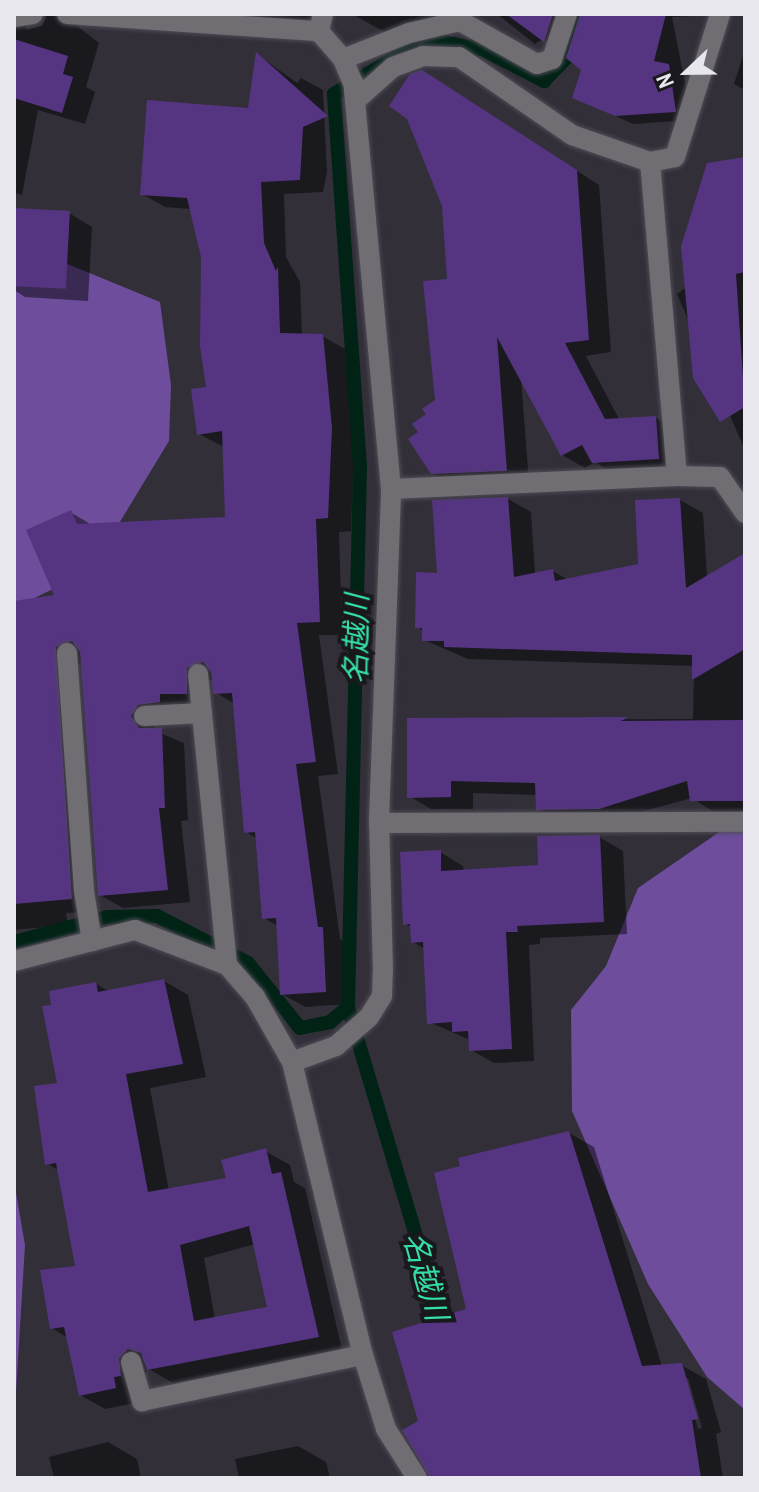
<!DOCTYPE html>
<meta charset="utf-8">
<style>
body{margin:0}
#map{position:relative;width:759px;height:1492px;overflow:hidden;background:#322f39;font-family:"Archivo Narrow","Noto Sans JP",sans-serif}
div>[style]{position:absolute}
.forest>*{inset:0;background:#6d4d9c}
.shadow>*{inset:0;background:#0007}
.stream>*{height:14px;margin:-7px;padding:0 7px;transform-origin:7px;border-radius:7px;background:#002316}
.building>*{inset:0;background:#553582;transform-origin:0 0}
.roads{filter:drop-shadow(0 0 2px #4f4c56) drop-shadow(0 0 2px #4f4c56)}
.service>*{height:20px;margin:-10px;padding:0 10px;transform-origin:10px;border-radius:10px;background:#706e73}
.minor>*{height:20px;margin:-10px;padding:0 10px;transform-origin:10px;border-radius:10px;background:#706e73}
span{translate:-50% -50%;white-space:nowrap;text-align:center;line-height:1.15;-webkit-text-stroke:8px #19181c;paint-order:stroke}
.water-label{font-size:30px;color:#36dea7;font-style:italic}
.frame{position:absolute;inset:0;border:16px solid #e9e7ee;pointer-events:none}
.north{position:absolute;left:647px;top:32px;width:80px;height:80px;-webkit-text-stroke:6px #19181c;paint-order:stroke;rotate:248deg;font-size:22px;font-weight:700;line-height:32px;text-align:center;color:#e9e7ee}
.north::after{content:'';display:block;margin:auto;width:28px;height:36px;background:#e9e7ee;clip-path:polygon(50% 0,100% 100%,50% 72%,0 100%)}
</style>
<div id="map">
<div class="forest">
<div style="clip-path:polygon(14px 242px,160px 302px,171px 385px,169px 441px,118px 525px,55px 588px,14px 608px)"></div>
<div style="clip-path:polygon(745px 825px,745px 1410px,707px 1377px,648px 1284px,572px 1111px,571px 1010px,606px 966px,638px 888px,725px 828px)"></div>
<div style="clip-path:polygon(14px 1181px,25px 1245px,14px 1425px)"></div>
</div>
<div class="shadow">
<div style="clip-path:polygon(evenodd,14px 14px,94px 14px,86px 14px,77px 26px,99px 43px,86px 87px,95px 92px,85px 124px,38px 110px,22px 195px,14px 193px,14px 14px,47px 15px,42px 26px,25px 30px,30px 19px,47px 15px)"></div>
<div style="clip-path:polygon(255px 14px,311px 14px,312px 20px,260px 17px)"></div>
<div style="clip-path:polygon(352px 14px,469px 14px,401px 41px)"></div>
<div style="clip-path:polygon(497px 14px,567px 14px,560px 28px,571px 35px,565px 52px,543px 39px,535px 44px)"></div>
<div style="clip-path:polygon(625px 14px,730px 14px,672px 17px,692px 120px,633px 124px,574px 97px)"></div>
<div style="clip-path:polygon(745px 49px,745px 90px,734px 84px)"></div>
<div style="clip-path:polygon(258px 55px,297px 83px,301px 78px,323px 90px,327px 172px,323px 192px,284px 194px,286px 257px,300px 282px,302px 336px,322px 336px,345px 349px,354px 442px,351px 531px,339px 532px,342px 635px,319px 635px,338px 774px,318px 776px,340px 939px,345px 942px,349px 1004px,305px 1007px,282px 994px,278px 926px,264px 918px,258px 839px,246px 832px,235px 704px,215px 692px,213px 679px,209px 681px,209px 706px,161px 717px,153px 730px,184px 743px,188px 820px,181px 821px,190px 902px,123px 908px,100px 895px,83px 660px,76px 667px,94px 911px,66px 913px,68px 925px,14px 930px,14px 604px,56px 597px,70px 512px,92px 525px,227px 519px,224px 447px,199px 434px,208px 389px,203px 257px,191px 209px,165px 207px,142px 194px,250px 110px)"></div>
<div style="clip-path:polygon(445px 86px,599px 185px,611px 352px,586px 356px,620px 421px,656px 418px,678px 431px,681px 471px,617px 475px,595px 462px,585px 468px,562px 455px,521px 378px,529px 483px,455px 486px,432px 473px,421px 433px,437px 401px,449px 281px)"></div>
<div style="clip-path:polygon(745px 160px,745px 450px,677px 294px,688px 286px)"></div>
<div style="clip-path:polygon(14px 210px,69px 213px,92px 227px,88px 301px,25px 297px,14px 290px)"></div>
<div style="clip-path:polygon(508px 499px,531px 512px,535px 575px,553px 571px,568px 580px,640px 565px,680px 500px,703px 513px,707px 578px,745px 555px,745px 813px,715px 813px,692px 798px,622px 817px,560px 821px,538px 808px,537px 795px,473px 793px,473px 809px,431px 809px,409px 796px,409px 720px,693px 719px,694px 666px,468px 659px,424px 640px,424px 631px,417px 627px,439px 575px)"></div>
<div style="clip-path:polygon(599px 837px,623px 851px,627px 934px,540px 938px,540px 944px,529px 945px,534px 1061px,494px 1063px,471px 1050px,470px 1040px,429px 1022px,425px 949px,413px 942px,412px 928px,405px 923px,440px 852px,463px 866px,464px 871px,540px 867px)"></div>
<div style="clip-path:polygon(evenodd,164px 981px,188px 995px,206px 1077px,150px 1088px,169px 1191px,228px 1180px,265px 1151px,290px 1165px,294px 1182px,305px 1188px,342px 1350px,173px 1383px,147px 1368px,140px 1402px,105px 1409px,80px 1395px,68px 1338px,52px 1328px,77px 1267px,60px 1171px,46px 1163px,59px 1084px,53px 1006px,96px 984px,110px 992px,164px 981px,255px 1244px,269px 1309px,215px 1319px,204px 1258px,255px 1244px)"></div>
<div style="clip-path:polygon(evenodd,569px 1133px,594px 1147px,662px 1366px,681px 1365px,706px 1379px,721px 1432px,716px 1434px,723px 1478px,432px 1478px,420px 1422px,469px 1310px,569px 1133px,684px 1378px,688px 1378px,702px 1428px,698px 1429px,684px 1378px)"></div>
<div style="clip-path:polygon(108px 1442px,137px 1459px,141px 1478px,54px 1478px,49px 1457px)"></div>
<div style="clip-path:polygon(298px 1446px,326px 1462px,330px 1478px,239px 1478px,235px 1459px)"></div>
</div>
<div class="stream">
<div style="left:14px;top:942px;width:97px;rotate:-14.9deg"></div>
<div style="left:108px;top:917px;width:49px;rotate:-1.2deg"></div>
<div style="left:157px;top:916px;width:102px;rotate:27.3deg"></div>
<div style="left:248px;top:963px;width:83px;rotate:51.3deg"></div>
<div style="left:300px;top:1028px;width:31px;rotate:-11deg"></div>
<div style="left:330px;top:1022px;width:23px;rotate:-40deg"></div>
<div style="left:445px;top:1333px;width:340px;rotate:-106.6deg"></div>
<div style="left:348px;top:1007px;width:540px;rotate:-88.73deg"></div>
<div style="left:360px;top:467px;width:374px;rotate:-94deg"></div>
<div style="left:334px;top:94px;width:107px;rotate:-30.9deg"></div>
<div style="left:426px;top:39px;width:59px;rotate:10.7deg"></div>
<div style="left:484px;top:50px;width:68px;rotate:27.3deg"></div>
<div style="left:544px;top:81px;width:32px;rotate:-46deg"></div>
<div style="left:566px;top:58px;width:48px;rotate:-67.8deg"></div>
</div>
<div class="building">
<div style="clip-path:polygon(506px 14px,553px 14px,544px 42px)"></div>
<div style="clip-path:polygon(580px 14px,666px 14px,654px 61px,669px 64px,676px 112px,615px 116px,572px 98px,581px 70px,566px 58px)"></div>
<div style="clip-path:polygon(14px 39px,68px 56px,63px 74px,73px 77px,62px 113px,14px 98px)"></div>
<div style="clip-path:polygon(256px 52px,328px 116px,303px 127px,300px 180px,261px 182px,264px 243px,276px 271px,278px 267px,280px 333px,323px 334px,332px 428px,328px 518px,316px 519px,320px 622px,297px 623px,316px 762px,296px 764px,318px 927px,323px 927px,326px 992px,280px 995px,276px 918px,262px 919px,255px 832px,244px 833px,232px 693px,213px 694px,211px 672px,203px 662px,187px 668px,187px 694px,160px 694px,160px 702px,138px 705px,131px 716px,139px 728px,162px 728px,165px 808px,159px 808px,168px 890px,98px 896px,80px 652px,72px 641px,56px 647px,72px 899px,14px 904px,14px 601px,54px 595px,26px 530px,71px 510px,77px 524px,225px 517px,222px 431px,197px 435px,191px 389px,206px 387px,200px 346px,201px 257px,187px 198px,140px 195px,147px 100px,248px 108px)"></div>
<div style="clip-path:polygon(422px 70px,577px 170px,589px 340px,565px 343px,605px 419px,656px 416px,659px 459px,592px 463px,582px 445px,561px 456px,497px 337px,507px 471px,431px 474px,408px 439px,418px 432px,412px 424px,426px 414px,422px 409px,435px 400px,423px 281px,447px 279px,442px 206px,407px 119px,389px 106px,410px 74px)"></div>
<div style="clip-path:polygon(745px 157px,745px 272px,736px 274px,745px 407px,720px 422px,693px 378px,681px 246px,707px 163px)"></div>
<div style="left:14px;top:208px;width:56px;height:78px;rotate:3deg"></div>
<div style="clip-path:polygon(508px 497px,514px 577px,553px 569px,555px 581px,638px 564px,635px 500px,680px 498px,686px 588px,745px 553px,745px 649px,692px 680px,692px 655px,444px 647px,444px 641px,422px 641px,422px 628px,415px 628px,416px 572px,437px 573px,432px 500px)"></div>
<div style="clip-path:polygon(628px 717px,621px 721px,745px 720px,744px 801px,690px 801px,687px 781px,599px 809px,536px 810px,535px 783px,451px 781px,451px 797px,407px 798px,407px 718px)"></div>
<div style="clip-path:polygon(600px 835px,604px 922px,517px 926px,518px 932px,506px 932px,512px 1049px,469px 1051px,468px 1031px,452px 1032px,452px 1022px,427px 1024px,423px 942px,411px 943px,410px 924px,403px 925px,400px 852px,441px 850px,441px 871px,538px 865px,537px 836px)"></div>
<div style="clip-path:polygon(evenodd,164px 979px,183px 1064px,126px 1074px,148px 1192px,226px 1178px,221px 1160px,266px 1148px,272px 1174px,281px 1172px,319px 1337px,147px 1370px,141px 1353px,128px 1349px,119px 1358px,121px 1376px,114px 1377px,116px 1388px,79px 1396px,64px 1327px,50px 1329px,40px 1270px,75px 1266px,56px 1163px,45px 1165px,34px 1086px,57px 1083px,42px 1006px,51px 1005px,49px 991px,96px 982px,98px 992px,164px 979px,249px 1226px,267px 1307px,194px 1321px,180px 1245px,249px 1226px)"></div>
<div style="clip-path:polygon(569px 1131px,642px 1366px,682px 1363px,698px 1419px,692px 1420px,701px 1478px,430px 1478px,402px 1430px,418px 1421px,392px 1332px,466px 1309px,434px 1173px,460px 1166px,458px 1158px)"></div>
</div>
<div class="roads">
<div class="service">
<div style="left:67px;top:14px;width:253px;rotate:3.9deg"></div>
<div style="left:14px;top:17px;width:19px;rotate:-9deg"></div>
<div style="left:343px;top:59px;width:71px;rotate:-21.5deg"></div>
<div style="left:409px;top:33px;width:52px;rotate:-13.2deg"></div>
<div style="left:460px;top:21px;width:88px;rotate:29.2deg"></div>
<div style="left:537px;top:64px;width:16px;rotate:-18deg"></div>
<div style="left:552px;top:59px;width:47px;rotate:-71.6deg"></div>
<div style="left:355px;top:101px;width:51px;rotate:-41.8deg"></div>
<div style="left:393px;top:67px;width:32px;rotate:-20deg"></div>
<div style="left:423px;top:56px;width:36px;rotate:2deg"></div>
<div style="left:459px;top:57px;width:137px;rotate:34.6deg"></div>
<div style="left:572px;top:135px;width:83px;rotate:19.1deg"></div>
<div style="left:650px;top:162px;width:25px;rotate:-11deg"></div>
<div style="left:675px;top:157px;width:150px;rotate:-72.5deg"></div>
<div style="left:677px;top:476px;width:43px;rotate:1.3deg"></div>
<div style="left:720px;top:477px;width:44px;rotate:55.2deg"></div>
<div style="left:67px;top:653px;width:239px;rotate:85.9deg"></div>
<div style="left:84px;top:891px;width:51px;rotate:80.9deg"></div>
<div style="left:198px;top:674px;width:292px;rotate:84.3deg"></div>
<div style="left:144px;top:716px;width:58px;rotate:-3deg"></div>
<div style="left:379px;top:823px;width:366px;rotate:-0.2deg"></div>
<div style="left:131px;top:1362px;width:41px;rotate:74.2deg"></div>
<div style="left:142px;top:1401px;width:226px;rotate:-11.8deg"></div>
</div>
<div class="minor">
<div style="left:391px;top:489px;width:286px;rotate:-2.6deg"></div>
<div style="left:677px;top:476px;width:315px;rotate:-94.9deg"></div>
<div style="left:14px;top:961px;width:125px;rotate:-14.4deg"></div>
<div style="left:135px;top:930px;width:98px;rotate:20.8deg"></div>
<div style="left:227px;top:965px;width:43px;rotate:48.8deg"></div>
<div style="left:255px;top:997px;width:75px;rotate:60.4deg"></div>
<div style="left:292px;top:1062px;width:301px;rotate:76.4deg"></div>
<div style="left:363px;top:1355px;width:77px;rotate:72.7deg"></div>
<div style="left:386px;top:1429px;width:58px;rotate:57.7deg"></div>
<div style="left:292px;top:1062px;width:47px;rotate:-20deg"></div>
<div style="left:336px;top:1046px;width:44px;rotate:-41.3deg"></div>
<div style="left:369px;top:1017px;width:25px;rotate:-58deg"></div>
<div style="left:382px;top:996px;width:25px;rotate:-88deg"></div>
<div style="left:383px;top:971px;width:150px;rotate:-91.5deg"></div>
<div style="left:379px;top:821px;width:332px;rotate:-87.9deg"></div>
<div style="left:391px;top:489px;width:408px;rotate:-95.3deg"></div>
<div style="left:353px;top:83px;width:26px;rotate:-113deg"></div>
<div style="left:343px;top:59px;width:37px;rotate:-131deg"></div>
<div style="left:319px;top:31px;width:17px;rotate:-77deg"></div>
</div>
</div>
<div class="water-label">
<span style="left:356px;top:639px;rotate:-89deg">名越川</span>
<span style="left:426px;top:1276px;rotate:74deg">名越川</span>
</div>
<div class="frame"></div>
<div class="north">N</div>
</div>
